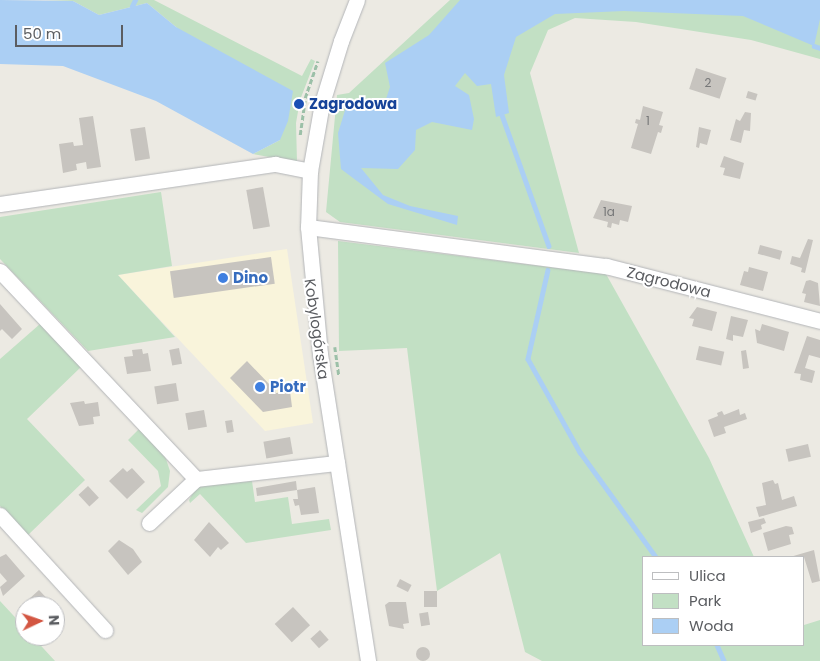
<!DOCTYPE html>
<meta charset="utf-8">
<style>
body{margin:0}
#map{position:relative;width:820px;height:661px;overflow:hidden;background:#eceae3;font-family:Poppins,sans-serif}
div>[style]{position:absolute}
.commercial>*{inset:0;background:#f9f4db}
.green>*{inset:0;background:#c2e0c4}
.water>*{inset:0;background:#abcff4}
.stream>*{height:4.5px;margin:-2.25px;padding:0 2.25px;transform-origin:2.25px;border-radius:2.25px;background:#abcff4}
.building>*{inset:0;background:#c7c4bf;transform-origin:0 0}
.round{border-radius:50%}
.path>*{height:2.5px;margin-top:-1.25px;transform-origin:0;background:repeating-linear-gradient(90deg,#9cc0a8 0 5px,transparent 0 7.5px)}
.roads{filter:drop-shadow(0 0 1px #b3b5b8) drop-shadow(0 0 1px #b3b5b8)}
.minor>*{height:15px;margin:-7.5px;padding:0 7.5px;transform-origin:7.5px;border-radius:7.5px;background:#fff}
.dots>*{width:14px;height:14px;translate:-50% -50%;box-sizing:border-box;border:2px solid #fff;border-radius:50%}
span{translate:-50% -50%;white-space:nowrap;text-align:center;line-height:1.15;-webkit-text-stroke:4px #fff;paint-order:stroke}
.number-label{font-size:12px;color:#767778}
.number-label span{-webkit-text-stroke-width:0}
.transit-label{font-size:15px;color:#164399;font-weight:700}
.left{translate:0 -50%;text-align:left}
.shop-label{font-size:15px;color:#366cbe;font-weight:700}
.street-label{font-size:15px;color:#5b5d61}
.legend{position:absolute;left:642px;top:556px;width:162px;height:90px;box-sizing:border-box;background:#fff;border:1px solid #bdbec0;margin:0;padding:6px 9px;list-style:none;font-size:15px;color:#5b5d61}
.legend li{display:flex;align-items:center;gap:10px;height:25px}
.legend b{width:25px;border:1px solid #bdbec0}
.north{position:absolute;left:15px;top:596px;width:50px;height:50px;box-sizing:border-box;background:#fff;border:1px solid #bdbec0;border-radius:50%;rotate:87deg;font-size:14px;font-weight:700;line-height:20px;text-align:center;color:#5b5d61}
.north::after{content:'';display:block;margin:auto;width:18px;height:22px;background:#d35642;clip-path:polygon(50% 0,100% 100%,50% 72%,0 100%)}
.scale{position:absolute;left:15px;top:25px;width:108px;height:22px;box-sizing:border-box;border:2px solid #5b5d61;border-top:0;padding-left:6px;font-size:15px;line-height:18px;white-space:nowrap;color:#5b5d61;-webkit-text-stroke:4px #fff;paint-order:stroke}
</style>
<div id="map">
<div class="commercial">
<div style="clip-path:polygon(287px 249px,313px 423px,265px 431px,118px 275px)"></div>
</div>
<div class="green">
<div style="clip-path:polygon(45px 0,154px 0,302px 76px,311px 59px,315px 61px,300px 100px,296px 123px,297px 162px,253px 154px,280px 140px,176px 27px,147px 3px,99px 15px,73px 1px)"></div>
<div style="clip-path:polygon(450px 0,820px 0,820px 59px,751px 40px,636px 22px,575px 18px,548px 30px,530px 73px,579px 253px,340px 222px,326px 212px,337px 95px,349px 93px)"></div>
<div style="clip-path:polygon(161px 192px,172px 266px,118px 275px,175px 337px,88px 351px,0 259px,0 217px)"></div>
<div style="clip-path:polygon(338px 241px,606px 274px,709px 458px,754px 557px,644px 557px,644px 645px,804px 645px,804px 625px,820px 620px,820px 661px,542px 661px,525px 652px,500px 553px,437px 591px,407px 348px,339px 351px)"></div>
<div style="clip-path:polygon(40px 324px,81px 367px,27px 419px,85px 480px,28px 535px,0 506px,0 359px)"></div>
<div style="clip-path:polygon(139px 429px,165px 456px,170px 471px,168px 487px,142px 513px,136px 510px,161px 486px,158px 471px,128px 440px)"></div>
<div style="clip-path:polygon(252px 481px,255px 502px,288px 497px,292px 524px,329px 519px,331px 530px,246px 543px,200px 494px,190px 503px,189px 500px,197px 486px)"></div>
<div style="clip-path:polygon(0 601px,25px 628px,25px 636px,32px 636px,55px 661px,0 661px)"></div>
</div>
<div class="water">
<div style="clip-path:polygon(0 0,73px 1px,99px 15px,147px 3px,176px 27px,293px 91px,288px 121px,280px 140px,253px 154px,156px 101px,63px 66px,0 64px)"></div>
<div style="clip-path:polygon(460px 0,820px 0,820px 19px,814px 46px,743px 16px,624px 11px,555px 14px,516px 37px,504px 75px,509px 113px,496px 117px,491px 84px,477px 86px,465px 73px,455px 86px,469px 95px,474px 119px,472px 130px,432px 122px,416px 130px,415px 150px,398px 169px,361px 168px,383px 195px,410px 206px,458px 216px,457px 225px,388px 204px,357px 181px,341px 169px,338px 133px,347px 104px,370px 109px,384px 105px,390px 87px,385px 63px,429px 35px)"></div>
</div>
<div class="stream">
<div style="left:132px;top:6px;width:7px;rotate:-63deg"></div>
<div style="left:814px;top:46px;width:6px;rotate:18deg"></div>
<div style="left:502px;top:115px;width:139px;rotate:70.3deg"></div>
<div style="left:548px;top:270px;width:91px;rotate:102.7deg"></div>
<div style="left:528px;top:359px;width:107px;rotate:60.8deg"></div>
<div style="left:580px;top:452px;width:130px;rotate:54.1deg"></div>
<div style="left:717px;top:645px;width:17px;rotate:66deg"></div>
</div>
<div class="building">
<div style="left:696px;top:68px;width:32px;height:22px;rotate:18deg"></div>
<div style="left:748px;top:91px;width:10px;height:7px;rotate:17deg"></div>
<div style="clip-path:polygon(643px 106px,663px 112px,659px 125px,663px 126px,661px 133px,658px 132px,651px 154px,631px 148px,638px 124px,635px 123px,636px 119px,640px 120px)"></div>
<div style="clip-path:polygon(745px 112px,751px 113px,750px 131px,744px 130px,741px 143px,730px 140px,736px 119px,740px 121px)"></div>
<div style="clip-path:polygon(93px 116px,101px 167px,87px 169px,86px 162px,76px 164px,77px 170px,63px 173px,59px 144px,73px 142px,74px 146px,83px 145px,79px 118px)"></div>
<div style="left:145px;top:127px;width:32px;height:15px;rotate:81deg"></div>
<div style="clip-path:polygon(699px 127px,711px 130px,707px 145px,700px 143px,699px 148px,696px 147px)"></div>
<div style="clip-path:polygon(724px 156px,744px 163px,740px 179px,723px 175px,725px 168px,720px 167px)"></div>
<div style="left:263px;top:187px;width:40px;height:17px;rotate:80deg"></div>
<div style="clip-path:polygon(601px 200px,632px 206px,628px 222px,620px 220px,619px 225px,612px 223px,611px 228px,607px 227px,608px 222px,593px 218px)"></div>
<div style="clip-path:polygon(808px 239px,813px 240px,805px 273px,801px 272px,802px 268px,790px 264px,792px 256px,800px 258px)"></div>
<div style="left:760px;top:245px;width:23px;height:9px;rotate:15deg"></div>
<div style="left:271px;top:257px;width:27px;height:102px;rotate:82deg"></div>
<div style="clip-path:polygon(749px 267px,768px 272px,763px 291px,740px 285px,744px 271px,748px 272px)"></div>
<div style="clip-path:polygon(810px 280px,818px 283px,820px 306px,804px 302px,806px 294px,802px 293px,806px 281px)"></div>
<div style="clip-path:polygon(0 304px,22px 329px,12px 339px,2px 329px,0 331px)"></div>
<div style="clip-path:polygon(697px 307px,717px 312px,712px 331px,692px 326px,694px 319px,689px 318px)"></div>
<div style="clip-path:polygon(731px 316px,748px 320px,743px 337px,733px 335px,733px 341px,726px 339px)"></div>
<div style="clip-path:polygon(762px 324px,789px 332px,784px 351px,757px 343px,755px 329px,760px 331px)"></div>
<div style="clip-path:polygon(807px 336px,820px 340px,820px 358px,809px 355px,805px 368px,815px 371px,812px 383px,800px 380px,801px 374px,794px 373px)"></div>
<div style="left:699px;top:346px;width:26px;height:14px;rotate:13deg"></div>
<div style="left:179px;top:348px;width:16px;height:10px;rotate:79deg"></div>
<div style="clip-path:polygon(142px 349px,143px 354px,148px 353px,151px 371px,127px 374px,124px 357px,133px 356px,132px 350px)"></div>
<div style="clip-path:polygon(746px 350px,749px 368px,743px 369px,741px 351px)"></div>
<div style="clip-path:polygon(247px 361px,271px 386px,275px 386px,276px 393px,290px 391px,292px 407px,263px 412px,230px 378px)"></div>
<div style="left:176px;top:383px;width:18px;height:22px;rotate:81deg"></div>
<div style="clip-path:polygon(84px 401px,85px 404px,98px 402px,100px 416px,93px 417px,94px 424px,79px 426px,70px 403px)"></div>
<div style="clip-path:polygon(739px 409px,740px 415px,745px 413px,747px 419px,724px 427px,726px 433px,714px 437px,708px 420px,718px 416px,717px 413px,722px 411px,724px 415px)"></div>
<div style="left:204px;top:410px;width:17px;height:19px;rotate:80deg"></div>
<div style="left:232px;top:420px;width:12px;height:7px;rotate:81deg"></div>
<div style="left:290px;top:437px;width:17px;height:27px;rotate:80deg"></div>
<div style="left:808px;top:444px;width:13px;height:23px;rotate:77deg"></div>
<div style="clip-path:polygon(123px 468px,127px 472px,132px 468px,145px 482px,127px 499px,109px 481px)"></div>
<div style="clip-path:polygon(773px 480px,775px 484px,778px 483px,782px 500px,794px 496px,797px 506px,759px 517px,756px 507px,766px 505px,762px 483px)"></div>
<div style="clip-path:polygon(296px 481px,297px 490px,315px 487px,319px 513px,301px 515px,299px 505px,295px 506px,293px 499px,298px 499px,297px 490px,257px 496px,256px 488px)"></div>
<div style="left:88px;top:486px;width:16px;height:13px;rotate:47deg"></div>
<div style="clip-path:polygon(764px 518px,766px 523px,761px 525px,762px 529px,751px 533px,748px 522px)"></div>
<div style="clip-path:polygon(209px 522px,229px 543px,221px 550px,218px 547px,210px 557px,194px 540px)"></div>
<div style="clip-path:polygon(786px 526px,792px 527px,794px 534px,789px 535px,791px 544px,768px 551px,763px 533px)"></div>
<div style="clip-path:polygon(119px 540px,133px 549px,142px 562px,128px 575px,108px 551px)"></div>
<div style="clip-path:polygon(814px 550px,820px 581px,812px 583px,804px 557px,790px 557px)"></div>
<div style="clip-path:polygon(6px 554px,25px 576px,3px 596px,0 587px,7px 581px,0 573px,0 557px)"></div>
<div style="left:400px;top:579px;width:13px;height:8px;rotate:27deg"></div>
<div style="clip-path:polygon(39px 590px,54px 606px,25px 606px,25px 614px,19px 608px)"></div>
<div style="left:424px;top:591px;width:13px;height:16px"></div>
<div style="clip-path:polygon(389px 602px,406px 602px,409px 623px,403px 624px,404px 629px,389px 626px,385px 605px)"></div>
<div style="clip-path:polygon(55px 607px,63px 615px,55px 623px)"></div>
<div style="left:293px;top:607px;width:25px;height:25px;rotate:47deg"></div>
<div style="left:428px;top:612px;width:13px;height:9px;rotate:81deg"></div>
<div style="left:320px;top:630px;width:13px;height:13px;rotate:48deg"></div>
<div class="round" style="left:416px;top:647px;width:14px;height:14px"></div>
</div>
<div class="path">
<div style="left:300px;top:135px;width:37px;rotate:-82deg"></div>
<div style="left:305px;top:98px;width:39px;rotate:-71deg"></div>
<div style="left:335px;top:347px;width:29px;rotate:82deg"></div>
</div>
<div class="roads">
<div class="minor">
<div style="left:357px;top:0;width:44px;rotate:111.3deg"></div>
<div style="left:341px;top:41px;width:65px;rotate:107deg"></div>
<div style="left:322px;top:103px;width:69px;rotate:100deg"></div>
<div style="left:310px;top:171px;width:56px;rotate:92deg"></div>
<div style="left:308px;top:227px;width:128px;rotate:84.6deg"></div>
<div style="left:320px;top:354px;width:311px;rotate:81.1deg"></div>
<div style="left:0;top:204px;width:278px;rotate:-8.3deg"></div>
<div style="left:275px;top:164px;width:36px;rotate:11deg"></div>
<div style="left:308px;top:227px;width:301px;rotate:7.5deg"></div>
<div style="left:606px;top:266px;width:221px;rotate:14.4deg"></div>
<div style="left:0;top:271px;width:286px;rotate:46.7deg"></div>
<div style="left:0;top:515px;width:156px;rotate:47.6deg"></div>
<div style="left:149px;top:523px;width:64px;rotate:-43.1deg"></div>
<div style="left:196px;top:479px;width:142px;rotate:-6.5deg"></div>
</div>
</div>
<div class="dots">
<div style="left:299px;top:104px;background:#1a4fb4"></div>
<div style="left:223px;top:278px;background:#3f7fe0"></div>
<div style="left:260px;top:387px;background:#3f7fe0"></div>
</div>
<div class="number-label">
<span style="left:708px;top:83px">2</span>
<span style="left:648px;top:121px">1</span>
<span style="left:609px;top:212px">1a</span>
</div>
<div class="transit-label">
<span class="left" style="left:309px;top:104px">Zagrodowa</span>
</div>
<div class="shop-label">
<span class="left" style="left:233px;top:278px">Dino</span>
<span class="left" style="left:270px;top:387px">Piotr</span>
</div>
<div class="street-label">
<span style="left:669px;top:282px;rotate:14deg">Zagrodowa</span>
<span style="left:317px;top:329px;rotate:82deg">Kobylogórska</span>
</div>
<ul class="legend">
<li><b style="height:6px;background:#fff"></b>Ulica</li>
<li><b style="height:14px;background:#c2e0c4"></b>Park</li>
<li><b style="height:14px;background:#abcff4"></b>Woda</li>
</ul>
<div class="north">N</div>
<div class="scale">50 m</div>
</div>
